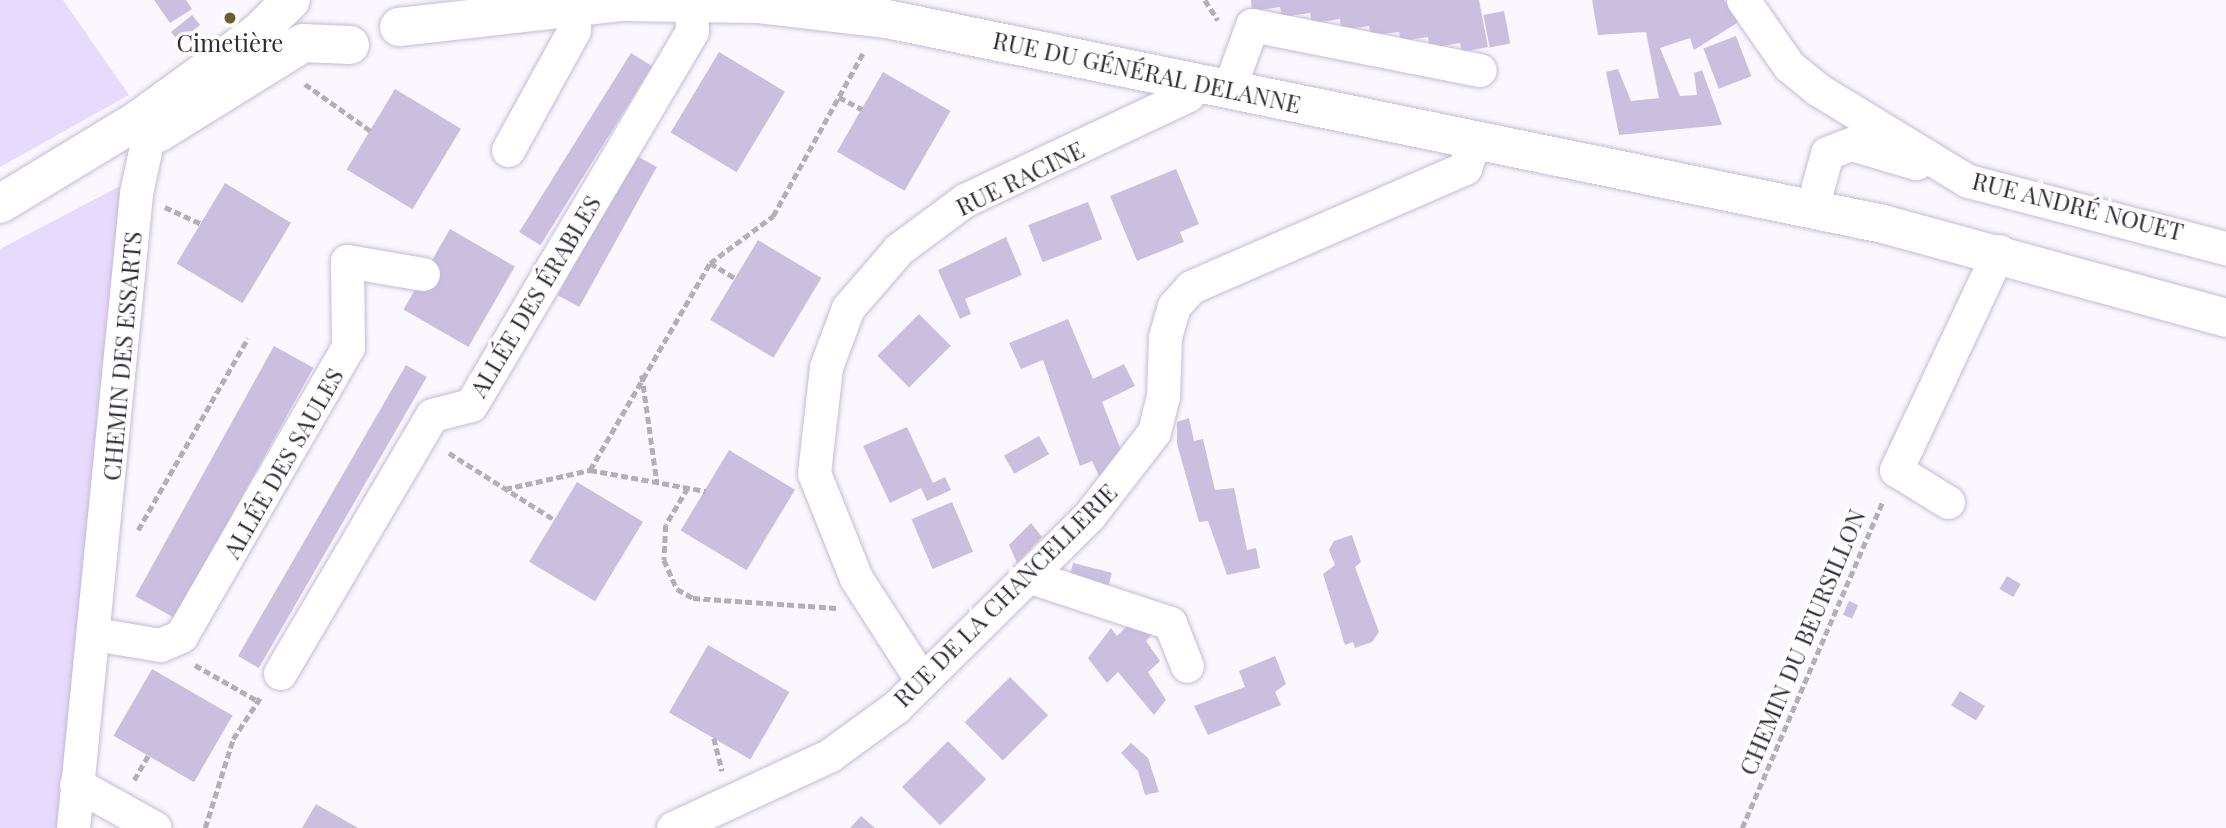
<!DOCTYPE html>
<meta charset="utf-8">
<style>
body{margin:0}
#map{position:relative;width:2226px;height:828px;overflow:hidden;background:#faf7fe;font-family:"Playfair Display",serif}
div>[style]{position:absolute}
.green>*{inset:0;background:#e6dafd}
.building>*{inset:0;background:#cbbfe0;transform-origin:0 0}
.path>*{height:4.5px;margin-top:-2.25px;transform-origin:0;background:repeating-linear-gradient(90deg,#b3afb8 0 7px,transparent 0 10.5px)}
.roads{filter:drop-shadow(0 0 2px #c6bada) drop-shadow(0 0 2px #c6bada)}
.minor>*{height:33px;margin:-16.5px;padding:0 16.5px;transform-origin:16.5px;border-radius:16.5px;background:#fff}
.major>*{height:38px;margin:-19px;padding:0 19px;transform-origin:19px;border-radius:19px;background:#fff}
.dots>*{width:19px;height:19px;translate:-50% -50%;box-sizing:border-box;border:4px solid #fff;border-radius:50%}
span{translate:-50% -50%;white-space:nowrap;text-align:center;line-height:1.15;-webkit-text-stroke:7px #fff;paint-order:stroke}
.poi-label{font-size:24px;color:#312c39}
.street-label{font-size:24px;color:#312c39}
</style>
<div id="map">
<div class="green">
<div style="clip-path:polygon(0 0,63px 0,129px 95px,0 167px)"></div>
<div style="clip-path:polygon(126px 183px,76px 828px,0 828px,0 249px)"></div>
</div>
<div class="building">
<div style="clip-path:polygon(154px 0,186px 0,192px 9px,170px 23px)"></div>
<div style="clip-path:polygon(1251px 0,1479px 0,1488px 47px,1462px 52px,1460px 43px,1430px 48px,1428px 37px,1401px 41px,1399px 32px,1371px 35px,1369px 26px,1341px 30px,1340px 19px,1312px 23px,1310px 13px,1282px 17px,1280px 7px,1252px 11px)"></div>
<div style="clip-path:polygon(1592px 0,1724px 0,1740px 21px,1694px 50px,1690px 38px,1660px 48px,1680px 96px,1697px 95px,1694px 73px,1702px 70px,1722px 125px,1619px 135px,1606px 72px,1618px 69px,1631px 101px,1659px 98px,1646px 32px,1598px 35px)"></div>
<div style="left:1504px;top:11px;width:33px;height:21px;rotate:79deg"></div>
<div style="left:192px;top:15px;width:13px;height:27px;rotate:51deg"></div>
<div style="left:1736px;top:36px;width:43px;height:35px;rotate:69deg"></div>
<div style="left:719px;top:52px;width:77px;height:94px;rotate:31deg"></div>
<div style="left:631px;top:53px;width:25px;height:211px;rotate:32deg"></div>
<div style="left:883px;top:72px;width:78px;height:92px;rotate:30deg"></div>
<div style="left:395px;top:89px;width:77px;height:94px;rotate:31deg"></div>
<div style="left:635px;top:155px;width:25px;height:160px;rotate:29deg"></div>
<div style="clip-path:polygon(1176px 169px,1199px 224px,1180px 232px,1184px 242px,1137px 261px,1110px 196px)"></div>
<div style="left:225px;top:183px;width:77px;height:94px;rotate:31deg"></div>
<div style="left:1088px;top:202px;width:40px;height:64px;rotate:69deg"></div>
<div style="left:450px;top:229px;width:75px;height:93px;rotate:30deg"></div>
<div style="clip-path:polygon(1006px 237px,1022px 275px,965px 299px,971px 314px,960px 319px,938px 270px)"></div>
<div style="left:758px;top:240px;width:74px;height:93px;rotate:31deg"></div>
<div style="left:919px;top:314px;width:45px;height:59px;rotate:45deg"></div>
<div style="clip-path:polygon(1068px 319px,1093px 379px,1124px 364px,1135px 386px,1102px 402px,1123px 455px,1100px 478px,1092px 461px,1080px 466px,1043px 360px,1021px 369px,1009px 343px)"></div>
<div style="left:274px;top:346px;width:45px;height:286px;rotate:29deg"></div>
<div style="left:406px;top:365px;width:24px;height:336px;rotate:30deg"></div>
<div style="clip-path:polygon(1189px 418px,1194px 441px,1203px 439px,1215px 490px,1234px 488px,1247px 550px,1256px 548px,1260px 568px,1227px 575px,1208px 521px,1199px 522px,1177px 444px,1177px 422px)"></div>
<div style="clip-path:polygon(907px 427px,933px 483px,945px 477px,951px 490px,927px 501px,921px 488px,890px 503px,863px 446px)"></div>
<div style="left:1039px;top:436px;width:21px;height:40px;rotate:61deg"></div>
<div style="left:729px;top:450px;width:77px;height:94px;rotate:31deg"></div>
<div style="left:577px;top:482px;width:77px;height:93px;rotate:31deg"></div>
<div style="left:952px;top:502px;width:54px;height:44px;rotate:67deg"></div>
<div style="clip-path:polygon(1031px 523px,1042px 537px,1017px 563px,1009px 545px)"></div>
<div style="clip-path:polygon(1352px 535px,1361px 562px,1355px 567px,1379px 632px,1372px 642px,1355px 648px,1353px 642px,1345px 645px,1323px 574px,1335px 565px,1329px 550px,1334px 541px)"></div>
<div style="left:1073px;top:563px;width:40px;height:24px;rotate:14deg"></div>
<div style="left:2007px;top:576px;width:16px;height:15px;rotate:30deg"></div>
<div style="left:1849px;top:601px;width:10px;height:15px;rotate:24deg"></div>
<div style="clip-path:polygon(1136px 617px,1157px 629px,1146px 641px,1160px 661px,1148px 672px,1166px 700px,1154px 715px,1118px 672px,1107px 683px,1088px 658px,1111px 628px,1117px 636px)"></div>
<div style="left:708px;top:645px;width:94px;height:78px;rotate:30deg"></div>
<div style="clip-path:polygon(1275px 656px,1286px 684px,1275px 692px,1281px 705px,1208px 735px,1194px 706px,1245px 687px,1239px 671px)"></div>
<div style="left:152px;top:669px;width:93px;height:77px;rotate:30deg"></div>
<div style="left:1010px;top:677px;width:54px;height:64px;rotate:45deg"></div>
<div style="left:1960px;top:691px;width:29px;height:17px;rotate:31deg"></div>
<div style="left:948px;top:741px;width:54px;height:65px;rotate:45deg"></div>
<div style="clip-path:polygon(1131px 743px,1148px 758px,1159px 792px,1145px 795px,1138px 771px,1121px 753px)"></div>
<div style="clip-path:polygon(316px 804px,358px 828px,302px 828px)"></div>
<div style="clip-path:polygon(861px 816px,875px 828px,850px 828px)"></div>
</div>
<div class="path">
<div style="left:1205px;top:0;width:24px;rotate:57deg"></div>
<div style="left:305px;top:84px;width:81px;rotate:35.5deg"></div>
<div style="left:839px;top:97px;width:26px;rotate:28deg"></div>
<div style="left:165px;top:207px;width:40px;rotate:25deg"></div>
<div style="left:710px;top:263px;width:29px;rotate:31deg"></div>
<div style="left:642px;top:375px;width:108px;rotate:82deg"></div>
<div style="left:449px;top:453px;width:125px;rotate:32.3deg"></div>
<div style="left:590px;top:470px;width:118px;rotate:10.3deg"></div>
<div style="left:688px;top:488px;width:43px;rotate:120.7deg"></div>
<div style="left:666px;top:525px;width:35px;rotate:93deg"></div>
<div style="left:664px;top:560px;width:32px;rotate:66deg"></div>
<div style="left:677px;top:589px;width:18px;rotate:29deg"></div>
<div style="left:693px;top:598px;width:144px;rotate:4deg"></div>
<div style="left:505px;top:489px;width:87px;rotate:-12.6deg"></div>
<div style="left:590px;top:470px;width:239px;rotate:-59.9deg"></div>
<div style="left:710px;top:263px;width:79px;rotate:-36.7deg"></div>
<div style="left:773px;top:216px;width:188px;rotate:-61.1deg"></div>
<div style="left:138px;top:530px;width:221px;rotate:-60.2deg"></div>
<div style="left:195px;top:665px;width:73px;rotate:29.7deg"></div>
<div style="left:714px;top:738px;width:34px;rotate:76deg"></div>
<div style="left:134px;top:780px;width:28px;rotate:-60deg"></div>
<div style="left:205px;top:828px;width:93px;rotate:-72.5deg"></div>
<div style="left:233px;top:739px;width:49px;rotate:-56.6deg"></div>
<div style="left:1742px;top:828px;width:357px;rotate:-66.7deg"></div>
</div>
<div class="roads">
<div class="minor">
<div style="left:1743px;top:0;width:80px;rotate:55.1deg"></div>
<div style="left:1789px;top:66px;width:36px;rotate:39deg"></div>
<div style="left:1817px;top:89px;width:177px;rotate:31.4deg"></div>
<div style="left:1968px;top:181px;width:267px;rotate:14.6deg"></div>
<div style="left:1229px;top:89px;width:68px;rotate:-70.2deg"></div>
<div style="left:1252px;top:25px;width:232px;rotate:11.2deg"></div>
<div style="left:508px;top:150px;width:137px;rotate:-61.2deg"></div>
<div style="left:574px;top:30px;width:25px;rotate:-88deg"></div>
<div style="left:1812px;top:208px;width:57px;rotate:-74.7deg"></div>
<div style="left:1827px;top:153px;width:26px;rotate:-21deg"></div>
<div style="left:1851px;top:144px;width:68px;rotate:16.3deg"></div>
<div style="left:1948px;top:502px;width:61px;rotate:-148.4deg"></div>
<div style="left:1896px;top:470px;width:242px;rotate:-64.8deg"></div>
<div style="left:1028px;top:576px;width:150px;rotate:18.3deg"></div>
<div style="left:1170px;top:623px;width:46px;rotate:68.4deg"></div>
<div style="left:92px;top:642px;width:9px;rotate:-69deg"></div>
<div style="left:95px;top:634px;width:66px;rotate:9.6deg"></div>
<div style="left:160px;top:645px;width:23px;rotate:-23deg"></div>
<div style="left:181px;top:636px;width:334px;rotate:-60deg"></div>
<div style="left:348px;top:347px;width:86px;rotate:-90.7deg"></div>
<div style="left:347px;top:261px;width:77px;rotate:9.7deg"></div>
<div style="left:280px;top:673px;width:299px;rotate:-59.5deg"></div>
<div style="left:432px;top:415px;width:40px;rotate:-14.4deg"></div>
<div style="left:471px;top:405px;width:434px;rotate:-59.4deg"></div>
<div style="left:692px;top:31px;width:30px;rotate:-92deg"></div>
<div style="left:921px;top:679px;width:120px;rotate:-122.8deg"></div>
<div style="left:856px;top:578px;width:113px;rotate:-111.8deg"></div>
<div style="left:814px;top:473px;width:107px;rotate:-83.5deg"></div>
<div style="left:826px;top:367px;width:63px;rotate:-69.6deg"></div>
<div style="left:848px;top:308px;width:78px;rotate:-49.2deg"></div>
<div style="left:899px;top:249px;width:82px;rotate:-36.6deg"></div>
<div style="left:965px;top:200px;width:246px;rotate:-25.2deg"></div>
<div style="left:1188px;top:95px;width:14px;rotate:-78deg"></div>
<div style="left:76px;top:784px;width:90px;rotate:29.1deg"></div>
<div style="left:73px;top:828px;width:638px;rotate:-84.33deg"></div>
<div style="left:136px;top:193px;width:86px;rotate:-77.9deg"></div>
<div style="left:673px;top:828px;width:173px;rotate:-24.9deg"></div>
<div style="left:830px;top:755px;width:82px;rotate:-36deg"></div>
<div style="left:896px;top:707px;width:272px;rotate:-44.7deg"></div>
<div style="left:1089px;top:516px;width:106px;rotate:-52.3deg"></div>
<div style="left:1154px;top:432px;width:36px;rotate:-76deg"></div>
<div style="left:1163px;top:397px;width:60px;rotate:-88.1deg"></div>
<div style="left:1165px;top:337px;width:32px;rotate:-74deg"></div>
<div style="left:1174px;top:306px;width:25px;rotate:-48deg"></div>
<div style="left:1191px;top:287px;width:299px;rotate:-23.5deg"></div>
<div style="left:1465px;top:168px;width:31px;rotate:-71deg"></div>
</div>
<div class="major">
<div style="left:399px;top:27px;width:225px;rotate:-6.4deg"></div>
<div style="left:623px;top:2px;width:134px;rotate:0.9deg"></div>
<div style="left:757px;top:4px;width:131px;rotate:6.6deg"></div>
<div style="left:887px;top:19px;width:1017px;rotate:11.63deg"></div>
<div style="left:1883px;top:224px;width:356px;rotate:15.3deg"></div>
<div style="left:158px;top:133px;width:171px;rotate:-31.8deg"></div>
<div style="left:303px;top:43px;width:47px;rotate:2.4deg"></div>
<div style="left:0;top:204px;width:162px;rotate:-31.3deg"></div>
<div style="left:138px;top:120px;width:150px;rotate:-36deg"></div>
<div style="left:259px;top:32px;width:45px;rotate:-45deg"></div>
</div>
</div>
<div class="dots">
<div style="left:230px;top:18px;background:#6c5e2b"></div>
</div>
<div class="poi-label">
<span style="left:230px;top:43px">Cimetière</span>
</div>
<div class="street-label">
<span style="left:1147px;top:72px;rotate:12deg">RUE DU GÉNÉRAL DELANNE</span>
<span style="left:1020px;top:178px;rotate:-26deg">RUE RACINE</span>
<span style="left:2078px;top:206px;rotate:14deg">RUE ANDRÉ NOUET</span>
<span style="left:535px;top:296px;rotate:-59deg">ALLÉE DES ÉRABLES</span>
<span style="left:122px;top:356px;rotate:-85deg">CHEMIN DES ESSARTS</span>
<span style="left:283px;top:463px;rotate:-60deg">ALLÉE DES SAULES</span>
<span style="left:1005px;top:595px;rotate:-45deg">RUE DE LA CHANCELLERIE</span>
<span style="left:1802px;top:642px;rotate:-67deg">CHEMIN DU BEURSILLON</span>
</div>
</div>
